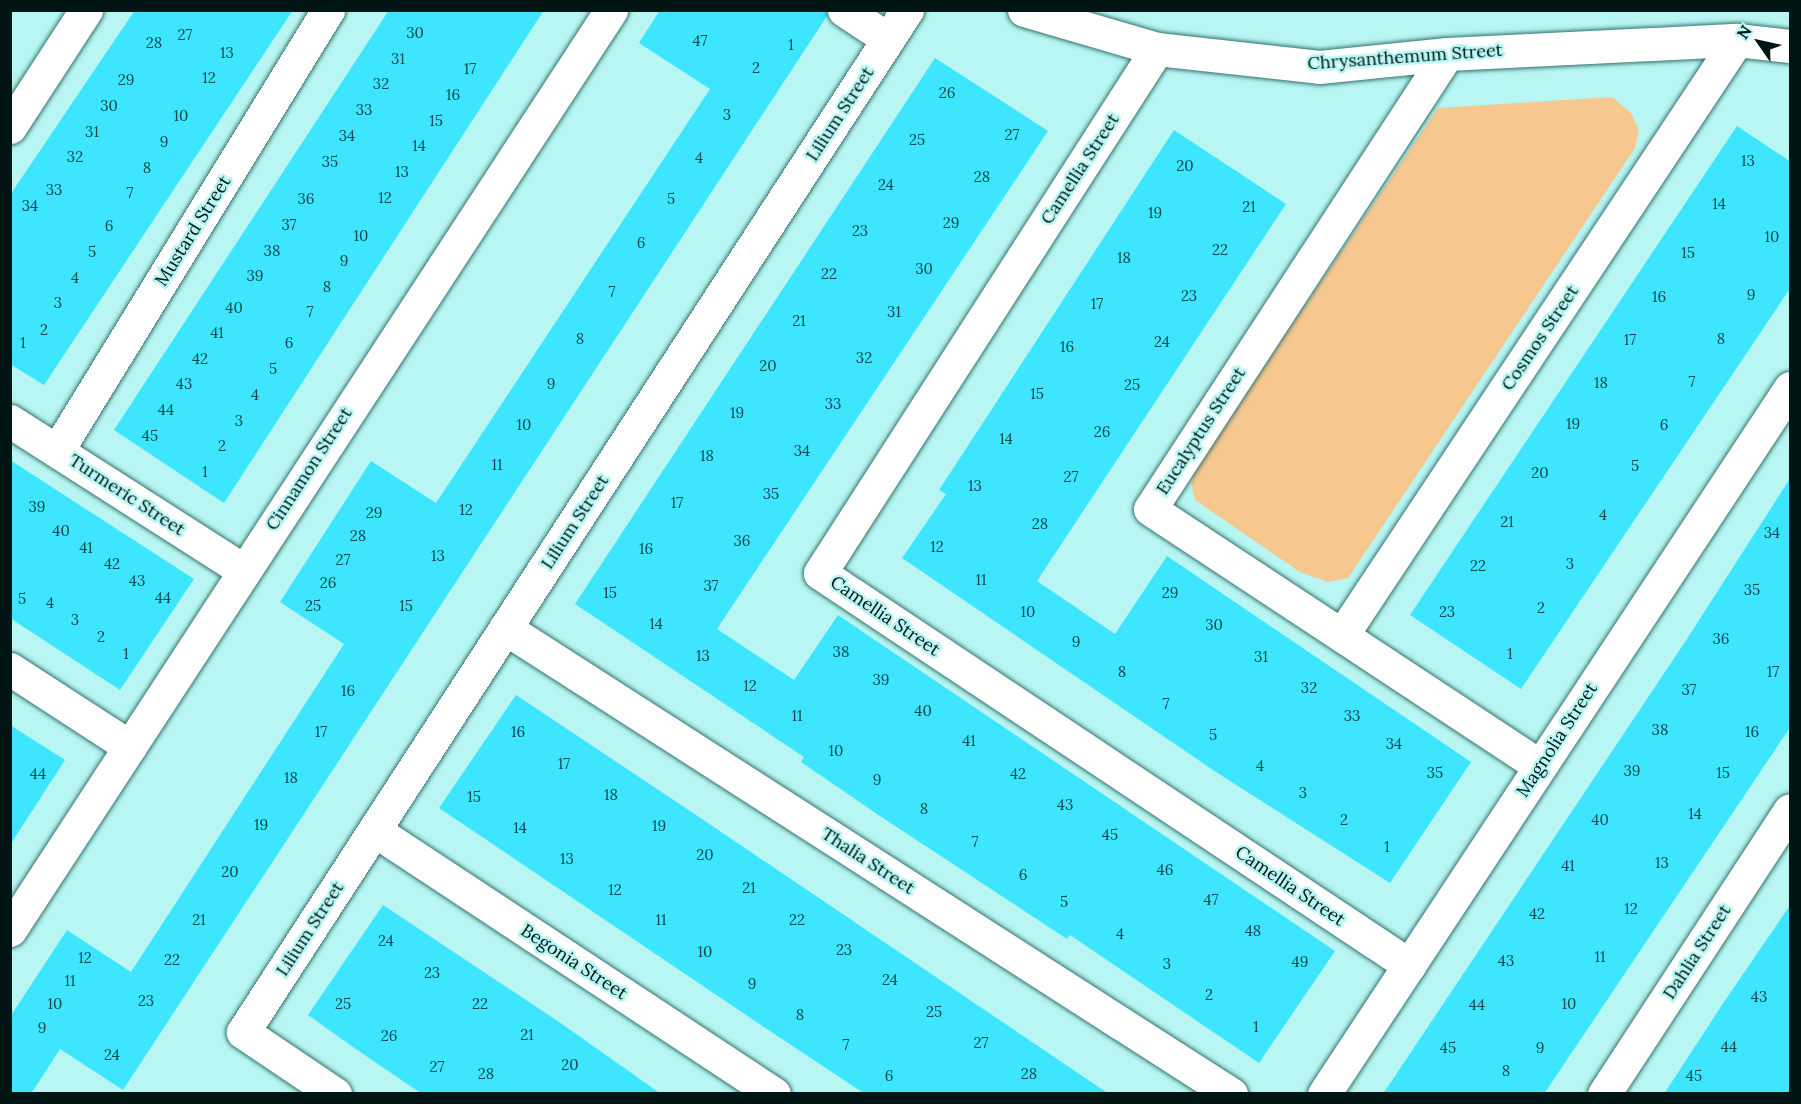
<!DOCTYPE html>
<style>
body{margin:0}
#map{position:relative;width:1801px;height:1104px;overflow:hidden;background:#b7f6f2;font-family:Lora,serif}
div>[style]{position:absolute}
.green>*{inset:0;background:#f6c78f}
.building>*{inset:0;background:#3de5ff}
.roads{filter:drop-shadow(0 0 2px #35726e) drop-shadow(0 0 2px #35726e)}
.minor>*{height:33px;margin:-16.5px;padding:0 16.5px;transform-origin:16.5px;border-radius:16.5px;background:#fff}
span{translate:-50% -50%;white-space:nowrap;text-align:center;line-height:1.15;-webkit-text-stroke:5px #b7f6f2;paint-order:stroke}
.number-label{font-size:15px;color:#0f494f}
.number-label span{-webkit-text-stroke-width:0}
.street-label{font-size:18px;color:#001514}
.frame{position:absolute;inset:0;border:12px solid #001514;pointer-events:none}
.north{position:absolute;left:1729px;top:12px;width:60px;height:60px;-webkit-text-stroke:4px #b7f6f2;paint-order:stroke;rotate:304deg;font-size:16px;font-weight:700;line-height:24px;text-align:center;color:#001514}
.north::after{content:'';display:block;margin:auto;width:21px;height:27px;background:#001514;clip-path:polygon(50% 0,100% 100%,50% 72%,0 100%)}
</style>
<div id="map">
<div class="green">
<div style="clip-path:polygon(1612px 97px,1631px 113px,1639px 130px,1635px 148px,1348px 578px,1328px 582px,1300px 572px,1195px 500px,1191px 483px,1197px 466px,1438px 108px)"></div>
</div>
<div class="building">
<div style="clip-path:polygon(135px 10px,293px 10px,44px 385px,10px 364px,10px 195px)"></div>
<div style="clip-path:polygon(389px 10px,544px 10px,224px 503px,114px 430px)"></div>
<div style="clip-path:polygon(660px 10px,826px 10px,827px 16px,123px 1090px,60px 1049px,31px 1094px,10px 1094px,10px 1017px,67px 930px,131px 972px,344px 644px,280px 602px,371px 461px,436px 503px,710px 89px,639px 43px)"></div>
<div style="clip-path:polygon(935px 58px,1048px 131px,717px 629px,794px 680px,838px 615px,1335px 951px,1259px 1063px,1070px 935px,1067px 939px,880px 816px,801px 762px,804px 757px,575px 604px)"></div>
<div style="clip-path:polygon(1737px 126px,1791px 162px,1791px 287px,1521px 689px,1410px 615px)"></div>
<div style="clip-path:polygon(1174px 130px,1286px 204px,1037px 581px,1115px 634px,1167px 556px,1471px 762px,1390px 883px,1216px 772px,902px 558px,946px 494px,939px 490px)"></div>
<div style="clip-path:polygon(10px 460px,194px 579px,120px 690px,10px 618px)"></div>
<div style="clip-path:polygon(1791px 477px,1791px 726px,1544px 1094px,1383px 1094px,1685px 642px)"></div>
<div style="clip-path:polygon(516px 695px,702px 819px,1109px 1094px,865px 1094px,755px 1021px,439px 808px)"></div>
<div style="clip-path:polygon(10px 725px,65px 760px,10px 845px)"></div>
<div style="clip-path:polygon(1791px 904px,1791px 1094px,1664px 1094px,1724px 1002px)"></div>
<div style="clip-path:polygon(383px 905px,562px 1024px,661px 1094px,422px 1094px,353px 1047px,308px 1015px)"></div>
</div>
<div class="roads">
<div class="minor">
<div style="left:844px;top:10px;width:53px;rotate:33.4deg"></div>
<div style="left:1024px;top:10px;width:139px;rotate:16.3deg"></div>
<div style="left:1157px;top:49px;width:163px;rotate:6.3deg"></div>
<div style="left:1319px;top:67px;width:129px;rotate:-5.8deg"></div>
<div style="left:1447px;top:54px;width:290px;rotate:-2.8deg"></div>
<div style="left:1737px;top:40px;width:53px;rotate:6.5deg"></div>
<div style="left:1157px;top:49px;width:623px;rotate:122.75deg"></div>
<div style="left:820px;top:573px;width:708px;rotate:33.65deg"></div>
<div style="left:1447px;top:54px;width:543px;rotate:123.13deg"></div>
<div style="left:1150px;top:509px;width:467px;rotate:33.4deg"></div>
<div style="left:10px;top:127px;width:140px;rotate:-57deg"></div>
<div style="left:10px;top:421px;width:277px;rotate:32.6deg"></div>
<div style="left:57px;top:451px;width:518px;rotate:-58.43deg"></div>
<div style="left:505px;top:628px;width:863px;rotate:32.7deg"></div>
<div style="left:1342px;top:635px;width:714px;rotate:-56.42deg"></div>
<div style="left:10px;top:669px;width:143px;rotate:33deg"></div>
<div style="left:374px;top:830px;width:479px;rotate:33.4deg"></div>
<div style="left:10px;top:930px;width:1099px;rotate:-56.84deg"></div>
<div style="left:335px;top:1094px;width:111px;rotate:-146deg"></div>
<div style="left:243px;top:1032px;width:1219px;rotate:-56.99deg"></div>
<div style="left:1324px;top:1094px;width:846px;rotate:-56.57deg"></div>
<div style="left:1604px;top:1094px;width:339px;rotate:-56.8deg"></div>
</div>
</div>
<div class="number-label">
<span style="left:415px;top:33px">30</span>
<span style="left:185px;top:35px">27</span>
<span style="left:700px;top:41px">47</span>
<span style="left:154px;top:43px">28</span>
<span style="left:791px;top:45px">1</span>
<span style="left:227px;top:53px">13</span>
<span style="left:398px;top:59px">31</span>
<span style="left:756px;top:68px">2</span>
<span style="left:470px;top:69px">17</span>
<span style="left:209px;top:78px">12</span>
<span style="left:126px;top:80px">29</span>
<span style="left:381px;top:84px">32</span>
<span style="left:947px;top:93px">26</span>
<span style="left:453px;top:95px">16</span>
<span style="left:109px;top:106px">30</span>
<span style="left:364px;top:110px">33</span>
<span style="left:727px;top:115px">3</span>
<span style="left:181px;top:116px">10</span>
<span style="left:436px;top:121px">15</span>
<span style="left:92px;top:132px">31</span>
<span style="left:1012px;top:135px">27</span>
<span style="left:347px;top:136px">34</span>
<span style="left:917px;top:140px">25</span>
<span style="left:164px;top:142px">9</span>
<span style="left:419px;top:146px">14</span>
<span style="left:75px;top:157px">32</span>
<span style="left:699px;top:158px">4</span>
<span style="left:1748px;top:161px">13</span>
<span style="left:330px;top:162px">35</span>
<span style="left:1185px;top:166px">20</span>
<span style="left:147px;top:168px">8</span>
<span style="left:402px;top:172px">13</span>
<span style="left:982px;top:177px">28</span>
<span style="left:886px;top:185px">24</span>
<span style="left:54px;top:190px">33</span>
<span style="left:130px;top:193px">7</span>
<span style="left:385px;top:198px">12</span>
<span style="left:306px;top:199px">36</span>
<span style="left:671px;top:199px">5</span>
<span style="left:1719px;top:204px">14</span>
<span style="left:30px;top:206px">34</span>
<span style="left:1249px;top:207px">21</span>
<span style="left:1155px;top:213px">19</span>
<span style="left:951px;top:223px">29</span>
<span style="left:289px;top:225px">37</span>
<span style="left:109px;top:226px">6</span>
<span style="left:860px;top:231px">23</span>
<span style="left:361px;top:236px">10</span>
<span style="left:1772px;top:237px">10</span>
<span style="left:641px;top:243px">6</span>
<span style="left:1220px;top:250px">22</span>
<span style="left:272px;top:251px">38</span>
<span style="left:92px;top:252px">5</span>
<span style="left:1688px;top:253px">15</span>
<span style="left:1124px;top:258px">18</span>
<span style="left:344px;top:261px">9</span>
<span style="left:924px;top:269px">30</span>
<span style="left:829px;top:274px">22</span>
<span style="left:255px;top:276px">39</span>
<span style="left:75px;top:278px">4</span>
<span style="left:327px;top:287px">8</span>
<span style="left:612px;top:292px">7</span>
<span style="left:1751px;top:295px">9</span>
<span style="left:1189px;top:296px">23</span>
<span style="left:1659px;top:297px">16</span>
<span style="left:58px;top:303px">3</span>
<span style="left:1097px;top:304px">17</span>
<span style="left:234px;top:308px">40</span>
<span style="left:310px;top:312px">7</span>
<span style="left:894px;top:312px">31</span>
<span style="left:799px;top:321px">21</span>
<span style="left:44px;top:330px">2</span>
<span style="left:217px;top:333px">41</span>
<span style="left:580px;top:339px">8</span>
<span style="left:1721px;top:339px">8</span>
<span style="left:1630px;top:340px">17</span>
<span style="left:1162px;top:342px">24</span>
<span style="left:23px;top:343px">1</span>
<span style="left:289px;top:343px">6</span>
<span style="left:1067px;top:347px">16</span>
<span style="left:864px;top:358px">32</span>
<span style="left:200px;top:359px">42</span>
<span style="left:768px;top:366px">20</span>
<span style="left:273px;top:369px">5</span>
<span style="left:1692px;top:382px">7</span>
<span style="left:1601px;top:383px">18</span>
<span style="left:184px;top:384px">43</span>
<span style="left:551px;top:384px">9</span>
<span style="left:1132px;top:385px">25</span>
<span style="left:1037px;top:394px">15</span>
<span style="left:255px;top:395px">4</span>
<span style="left:833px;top:404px">33</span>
<span style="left:166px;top:410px">44</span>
<span style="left:737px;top:413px">19</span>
<span style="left:239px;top:421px">3</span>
<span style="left:1573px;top:424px">19</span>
<span style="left:524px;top:425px">10</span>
<span style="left:1664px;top:425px">6</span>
<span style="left:1102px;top:432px">26</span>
<span style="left:150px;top:436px">45</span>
<span style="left:1006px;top:439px">14</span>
<span style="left:222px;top:446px">2</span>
<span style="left:802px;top:451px">34</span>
<span style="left:707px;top:456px">18</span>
<span style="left:497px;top:465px">11</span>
<span style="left:1635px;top:466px">5</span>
<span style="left:205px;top:472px">1</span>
<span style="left:1540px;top:473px">20</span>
<span style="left:1071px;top:477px">27</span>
<span style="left:975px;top:486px">13</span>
<span style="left:771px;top:494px">35</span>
<span style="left:677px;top:503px">17</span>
<span style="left:37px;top:507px">39</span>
<span style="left:466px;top:510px">12</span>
<span style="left:374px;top:513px">29</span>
<span style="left:1603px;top:515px">4</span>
<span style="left:1507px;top:522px">21</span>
<span style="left:1040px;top:524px">28</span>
<span style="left:61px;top:531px">40</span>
<span style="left:1772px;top:533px">34</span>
<span style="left:358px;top:536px">28</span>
<span style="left:742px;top:541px">36</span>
<span style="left:937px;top:547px">12</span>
<span style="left:86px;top:548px">41</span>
<span style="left:646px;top:549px">16</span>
<span style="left:438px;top:556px">13</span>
<span style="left:343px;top:560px">27</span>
<span style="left:112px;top:564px">42</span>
<span style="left:1570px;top:564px">3</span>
<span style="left:1478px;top:566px">22</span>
<span style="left:981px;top:580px">11</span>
<span style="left:137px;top:581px">43</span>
<span style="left:328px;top:583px">26</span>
<span style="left:711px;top:586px">37</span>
<span style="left:1752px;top:590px">35</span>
<span style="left:610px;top:593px">15</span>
<span style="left:1170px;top:593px">29</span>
<span style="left:163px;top:598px">44</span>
<span style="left:22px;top:599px">5</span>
<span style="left:50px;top:603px">4</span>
<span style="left:313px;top:606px">25</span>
<span style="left:406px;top:606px">15</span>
<span style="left:1541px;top:608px">2</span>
<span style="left:1028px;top:612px">10</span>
<span style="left:1447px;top:612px">23</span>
<span style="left:75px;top:620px">3</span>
<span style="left:656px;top:624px">14</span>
<span style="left:1214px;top:625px">30</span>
<span style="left:101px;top:637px">2</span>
<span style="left:1721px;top:639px">36</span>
<span style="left:1076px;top:642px">9</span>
<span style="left:841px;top:652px">38</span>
<span style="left:126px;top:654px">1</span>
<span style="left:1510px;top:654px">1</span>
<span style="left:703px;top:656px">13</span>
<span style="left:1261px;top:657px">31</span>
<span style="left:1122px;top:672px">8</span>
<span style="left:1773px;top:672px">17</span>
<span style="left:881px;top:680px">39</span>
<span style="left:750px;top:686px">12</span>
<span style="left:1309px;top:688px">32</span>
<span style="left:1689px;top:690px">37</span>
<span style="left:348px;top:691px">16</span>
<span style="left:1166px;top:704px">7</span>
<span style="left:923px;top:711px">40</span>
<span style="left:797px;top:716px">11</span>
<span style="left:1352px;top:716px">33</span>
<span style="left:1660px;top:730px">38</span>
<span style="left:321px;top:732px">17</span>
<span style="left:518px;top:732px">16</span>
<span style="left:1752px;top:732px">16</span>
<span style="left:1213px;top:735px">5</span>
<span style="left:969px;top:741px">41</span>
<span style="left:1394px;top:744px">34</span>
<span style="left:836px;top:751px">10</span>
<span style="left:564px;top:764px">17</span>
<span style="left:1260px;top:766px">4</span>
<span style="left:1632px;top:771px">39</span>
<span style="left:1435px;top:773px">35</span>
<span style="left:1723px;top:773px">15</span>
<span style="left:38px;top:774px">44</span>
<span style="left:1018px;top:774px">42</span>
<span style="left:291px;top:778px">18</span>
<span style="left:877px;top:780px">9</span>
<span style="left:1303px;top:793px">3</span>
<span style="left:611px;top:795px">18</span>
<span style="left:474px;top:797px">15</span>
<span style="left:1065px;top:805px">43</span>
<span style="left:924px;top:809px">8</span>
<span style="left:1695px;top:814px">14</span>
<span style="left:1344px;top:820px">2</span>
<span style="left:1600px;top:820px">40</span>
<span style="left:261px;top:825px">19</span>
<span style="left:659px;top:826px">19</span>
<span style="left:520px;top:828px">14</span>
<span style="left:1110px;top:835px">45</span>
<span style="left:975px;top:842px">7</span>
<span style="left:1387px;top:847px">1</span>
<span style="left:705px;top:855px">20</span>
<span style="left:567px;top:859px">13</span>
<span style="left:1662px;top:863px">13</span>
<span style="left:1568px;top:866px">41</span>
<span style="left:1165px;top:870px">46</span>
<span style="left:230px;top:872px">20</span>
<span style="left:1023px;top:875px">6</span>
<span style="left:749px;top:888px">21</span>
<span style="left:615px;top:890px">12</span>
<span style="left:1211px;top:900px">47</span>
<span style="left:1064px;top:902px">5</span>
<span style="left:1631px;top:909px">12</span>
<span style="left:1537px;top:914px">42</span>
<span style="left:199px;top:920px">21</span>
<span style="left:661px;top:920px">11</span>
<span style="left:797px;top:920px">22</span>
<span style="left:1253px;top:931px">48</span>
<span style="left:1120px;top:934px">4</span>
<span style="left:386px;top:941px">24</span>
<span style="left:844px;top:950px">23</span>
<span style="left:705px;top:952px">10</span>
<span style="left:1600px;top:957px">11</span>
<span style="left:85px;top:958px">12</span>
<span style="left:172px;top:960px">22</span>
<span style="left:1506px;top:961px">43</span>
<span style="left:1300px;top:962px">49</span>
<span style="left:1167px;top:964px">3</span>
<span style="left:432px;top:973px">23</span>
<span style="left:890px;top:980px">24</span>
<span style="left:70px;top:981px">11</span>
<span style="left:752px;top:984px">9</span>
<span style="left:1209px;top:995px">2</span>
<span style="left:1759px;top:997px">43</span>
<span style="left:146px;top:1001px">23</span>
<span style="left:55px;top:1004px">10</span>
<span style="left:343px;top:1004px">25</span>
<span style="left:480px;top:1004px">22</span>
<span style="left:1569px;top:1004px">10</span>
<span style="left:1477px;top:1005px">44</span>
<span style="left:934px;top:1012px">25</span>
<span style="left:800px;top:1015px">8</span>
<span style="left:1256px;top:1027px">1</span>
<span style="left:42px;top:1028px">9</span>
<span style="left:527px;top:1035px">21</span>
<span style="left:389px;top:1036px">26</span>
<span style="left:981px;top:1043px">27</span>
<span style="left:846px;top:1045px">7</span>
<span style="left:1729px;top:1047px">44</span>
<span style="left:1448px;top:1048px">45</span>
<span style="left:1540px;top:1048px">9</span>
<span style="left:112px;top:1055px">24</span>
<span style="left:570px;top:1065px">20</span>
<span style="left:437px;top:1067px">27</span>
<span style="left:1506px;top:1071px">8</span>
<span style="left:486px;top:1074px">28</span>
<span style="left:1029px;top:1074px">28</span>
<span style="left:889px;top:1076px">6</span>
<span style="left:1694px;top:1076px">45</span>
</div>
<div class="street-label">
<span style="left:1405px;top:57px;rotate:-4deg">Chrysanthemum Street</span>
<span style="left:840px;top:114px;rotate:-57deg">Lilium Street</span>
<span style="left:1080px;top:169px;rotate:-57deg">Camellia Street</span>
<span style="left:193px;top:231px;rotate:-58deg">Mustard Street</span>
<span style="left:1540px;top:338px;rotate:-56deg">Cosmos Street</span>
<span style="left:1201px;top:431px;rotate:-57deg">Eucalyptus Street</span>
<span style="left:309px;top:469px;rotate:-57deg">Cinnamon Street</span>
<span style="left:127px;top:495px;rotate:33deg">Turmeric Street</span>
<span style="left:575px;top:522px;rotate:-57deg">Lilium Street</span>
<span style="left:885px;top:616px;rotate:34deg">Camellia Street</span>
<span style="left:1557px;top:740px;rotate:-57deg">Magnolia Street</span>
<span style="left:868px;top:861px;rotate:33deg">Thalia Street</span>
<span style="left:1290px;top:886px;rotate:34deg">Camellia Street</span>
<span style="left:310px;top:929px;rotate:-57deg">Lilium Street</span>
<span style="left:1697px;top:952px;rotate:-57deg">Dahlia Street</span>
<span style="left:574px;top:962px;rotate:33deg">Begonia Street</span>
</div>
<div class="frame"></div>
<div class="north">N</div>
</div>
